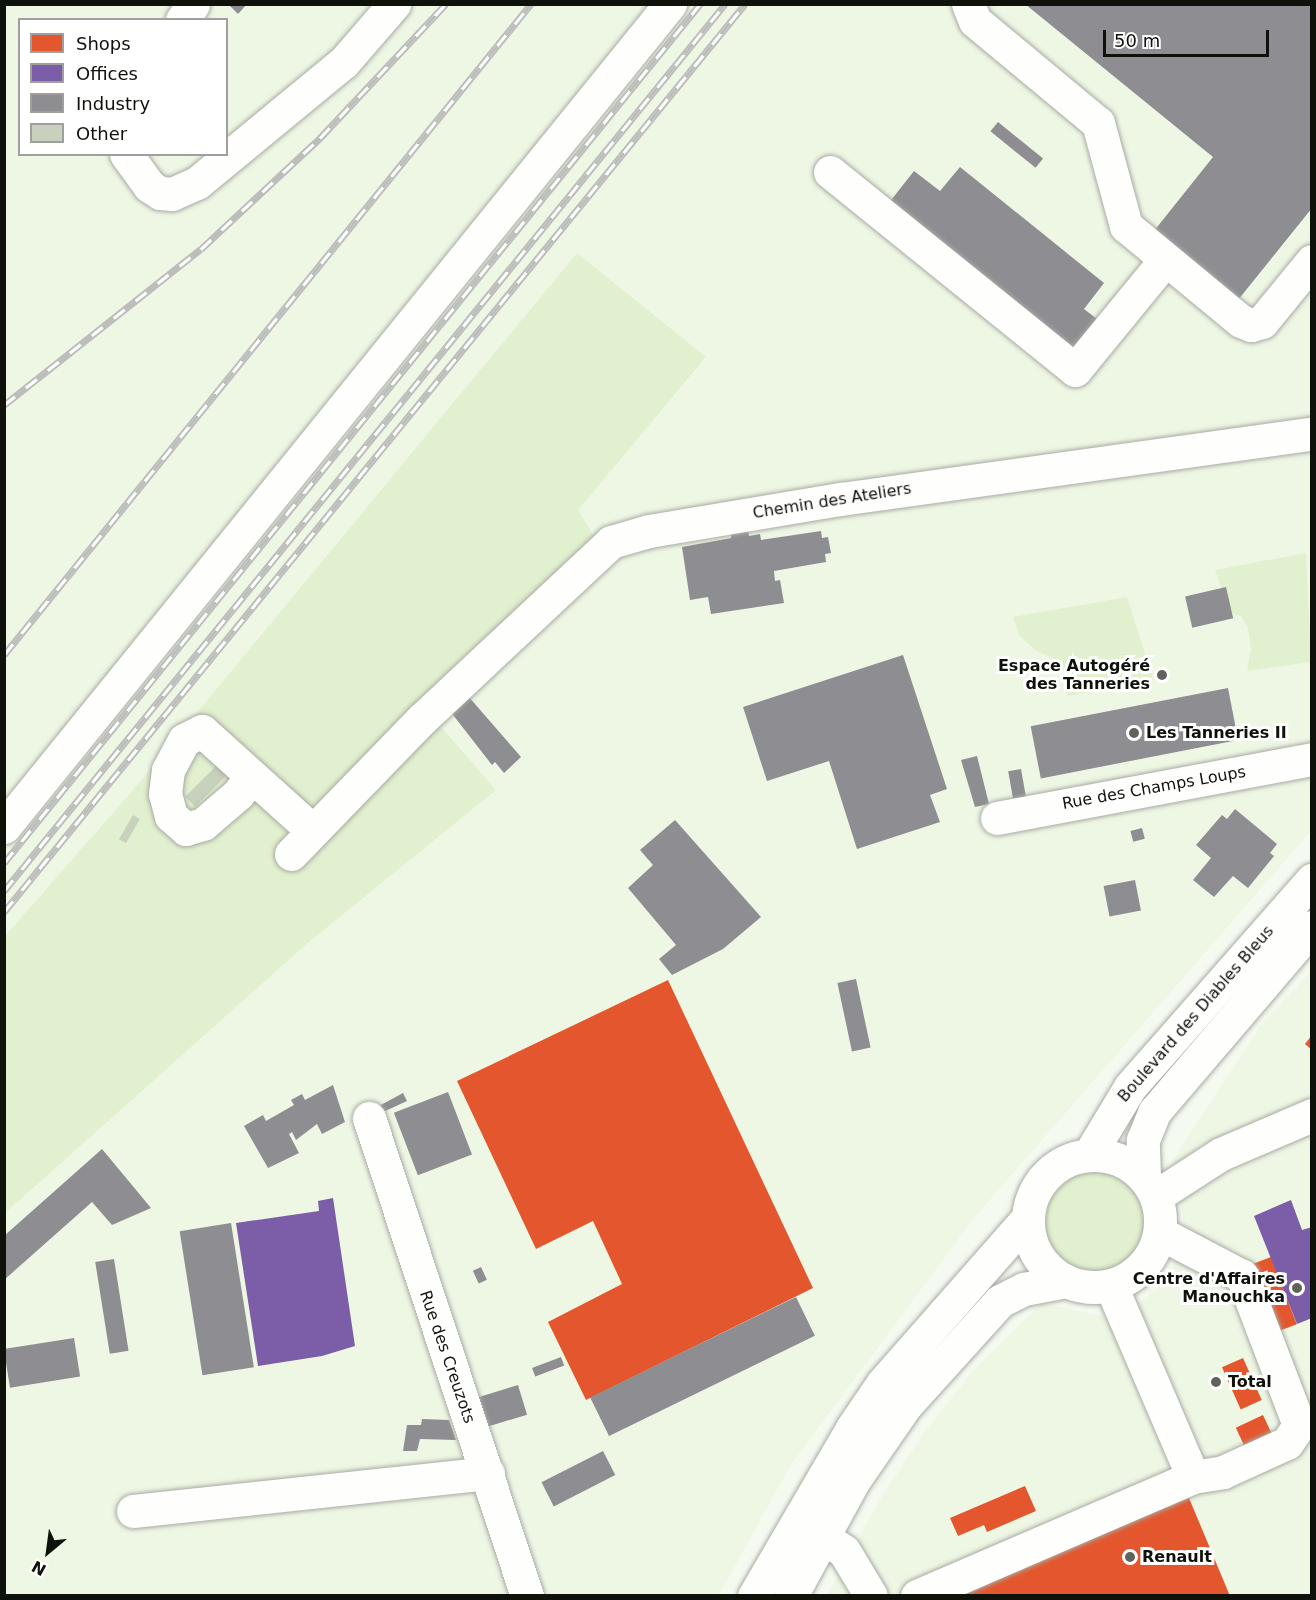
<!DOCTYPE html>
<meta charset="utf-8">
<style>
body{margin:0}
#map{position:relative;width:1316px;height:1600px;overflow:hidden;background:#f5faf0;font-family:"DejaVu Sans",sans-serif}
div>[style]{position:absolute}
.built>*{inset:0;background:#eef7e4}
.green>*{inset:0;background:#e1f0ce}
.round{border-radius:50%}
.shops>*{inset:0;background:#e4572e;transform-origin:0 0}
.offices>*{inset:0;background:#7b5ea7}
.industry>*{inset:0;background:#8d8d92;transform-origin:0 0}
.building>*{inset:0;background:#c8d1bc;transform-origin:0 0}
.roads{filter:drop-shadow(0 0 2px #a8aba4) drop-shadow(0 0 2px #a8aba4)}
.minor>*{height:33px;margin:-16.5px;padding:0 16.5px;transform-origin:16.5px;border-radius:16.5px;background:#fefefd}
.major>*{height:33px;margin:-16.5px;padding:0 16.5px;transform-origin:16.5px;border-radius:16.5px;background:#fefefd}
.major>.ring{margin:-16.5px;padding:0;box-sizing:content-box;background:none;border:33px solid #fefefd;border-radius:50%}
.rail>*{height:7px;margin-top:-3.5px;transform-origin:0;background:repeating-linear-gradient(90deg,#fff 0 14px,#bdbebb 0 28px);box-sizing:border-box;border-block:2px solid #bdbebb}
.dots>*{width:16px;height:16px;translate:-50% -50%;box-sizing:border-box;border:3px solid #fff;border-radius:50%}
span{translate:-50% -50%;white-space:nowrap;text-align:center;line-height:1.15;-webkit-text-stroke:6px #fff;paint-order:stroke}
.street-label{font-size:16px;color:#0f120b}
.poi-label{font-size:16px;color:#0f120b;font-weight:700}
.right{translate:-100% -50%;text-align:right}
.left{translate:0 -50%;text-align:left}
.frame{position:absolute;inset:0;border:6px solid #0f120b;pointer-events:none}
.legend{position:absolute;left:18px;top:18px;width:210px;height:138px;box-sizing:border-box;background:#fff;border:2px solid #9fa09d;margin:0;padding:8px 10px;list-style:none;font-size:18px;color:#0f120b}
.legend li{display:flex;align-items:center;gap:12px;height:30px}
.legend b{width:30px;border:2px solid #9fa09d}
.north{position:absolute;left:18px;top:1522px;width:60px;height:60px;-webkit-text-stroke:4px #fff;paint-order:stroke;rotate:209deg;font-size:16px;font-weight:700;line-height:24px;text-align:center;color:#0f120b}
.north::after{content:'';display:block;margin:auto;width:21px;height:27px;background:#0f120b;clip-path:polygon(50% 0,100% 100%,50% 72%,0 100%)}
.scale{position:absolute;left:1103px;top:30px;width:166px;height:27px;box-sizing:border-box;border:3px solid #0f120b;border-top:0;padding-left:8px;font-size:18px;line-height:21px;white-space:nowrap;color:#0f120b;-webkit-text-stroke:4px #fff;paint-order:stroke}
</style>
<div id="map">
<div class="built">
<div style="clip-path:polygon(evenodd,5px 5px,1311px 5px,1311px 831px,974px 1218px,790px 1466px,719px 1595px,4px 1595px,5px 1213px,309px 942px,496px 790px,433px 717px,597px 540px,577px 511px,706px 358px,577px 253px,133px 790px,5px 936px,5px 5px,20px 20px,226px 20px,226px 154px,20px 154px,20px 20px)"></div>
<div style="clip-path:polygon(1311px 972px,1311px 1595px,827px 1596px,882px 1496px,925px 1432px,971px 1373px,1041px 1303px,1107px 1317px,1136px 1305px,1162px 1284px,1178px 1257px,1184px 1224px,1174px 1158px,1263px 1022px)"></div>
</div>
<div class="green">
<div style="clip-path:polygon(577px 253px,706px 357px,578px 510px,597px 541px,424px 707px,496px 790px,309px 942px,5px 1213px,5px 936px,133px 790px)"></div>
<div style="clip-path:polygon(1306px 553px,1311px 662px,1247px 671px,1251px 649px,1248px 628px,1241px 616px,1230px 613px,1215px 570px)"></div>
<div style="clip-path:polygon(1127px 597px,1153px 679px,1068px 696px,1065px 676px,1058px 661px,1035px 650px,1019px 635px,1013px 617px)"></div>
<div class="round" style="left:1044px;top:1172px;width:102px;height:102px"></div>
</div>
<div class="shops">
<div style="clip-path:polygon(668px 980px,813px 1288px,586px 1400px,548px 1322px,622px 1284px,593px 1221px,536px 1249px,457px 1081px)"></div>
<div style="clip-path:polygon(1312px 1035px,1312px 1050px,1305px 1044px)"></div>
<div style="left:1271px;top:1257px;width:72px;height:24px;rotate:69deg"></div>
<div style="left:1243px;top:1358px;width:46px;height:23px;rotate:66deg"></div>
<div style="left:1263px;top:1415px;width:21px;height:30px;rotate:65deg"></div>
<div style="clip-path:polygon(1025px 1486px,1036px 1511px,987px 1532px,984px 1525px,958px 1536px,950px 1518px)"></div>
<div style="clip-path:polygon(1189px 1498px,1230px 1596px,962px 1596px,1059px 1552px)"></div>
</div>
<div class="offices">
<div style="clip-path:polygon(333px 1198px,355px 1346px,322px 1356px,258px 1366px,236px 1223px,319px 1211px,318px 1201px)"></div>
<div style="clip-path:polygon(1291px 1200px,1302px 1230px,1312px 1227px,1312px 1318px,1297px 1324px,1254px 1216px)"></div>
</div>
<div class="industry">
<div style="clip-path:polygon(228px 4px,247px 4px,238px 14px)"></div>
<div style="clip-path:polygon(1025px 4px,1312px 4px,1312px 208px,1238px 300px,1154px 231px,1213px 157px)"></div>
<div style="left:998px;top:122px;width:58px;height:12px;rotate:39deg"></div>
<div style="clip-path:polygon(960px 167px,1104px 283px,1084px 309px,1097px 319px,1071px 352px,888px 204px,914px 171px,940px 191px)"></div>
<div style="clip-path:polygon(748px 528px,749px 536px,760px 534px,761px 540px,821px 531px,822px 538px,828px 537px,831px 553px,825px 554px,826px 562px,774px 571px,775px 581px,780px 580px,784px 603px,711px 614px,708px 597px,690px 600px,682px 547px,731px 538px,731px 531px)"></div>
<div style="left:1226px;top:587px;width:32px;height:42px;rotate:77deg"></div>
<div style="clip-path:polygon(903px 655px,947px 789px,930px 795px,940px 822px,857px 849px,829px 761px,767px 781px,743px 707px)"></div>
<div style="left:1228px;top:688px;width:53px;height:201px;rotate:79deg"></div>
<div style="clip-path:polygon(468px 696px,521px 757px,504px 773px,495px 762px,492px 765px,450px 711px)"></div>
<div style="clip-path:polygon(977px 756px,989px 804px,975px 807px,961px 760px)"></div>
<div style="left:1021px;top:769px;width:28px;height:13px;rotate:80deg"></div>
<div style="clip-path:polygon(1235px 809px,1277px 844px,1270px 853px,1274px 856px,1248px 888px,1233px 876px,1214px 897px,1193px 880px,1211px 858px,1196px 845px,1222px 815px,1227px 819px)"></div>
<div style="clip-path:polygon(675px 820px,761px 917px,723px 949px,672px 975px,659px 959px,676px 945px,628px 888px,653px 865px,640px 850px)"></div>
<div style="left:1142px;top:828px;width:11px;height:12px;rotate:75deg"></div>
<div style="left:1135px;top:880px;width:31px;height:32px;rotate:79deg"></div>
<div style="left:856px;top:979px;width:70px;height:19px;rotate:78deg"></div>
<div style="clip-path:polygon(333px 1085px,345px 1122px,322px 1134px,317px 1124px,296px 1140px,292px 1132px,289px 1134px,299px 1153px,268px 1168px,244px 1126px,263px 1115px,266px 1121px,294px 1105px,291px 1100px,302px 1094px,305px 1100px)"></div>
<div style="left:448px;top:1092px;width:67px;height:58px;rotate:69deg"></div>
<div style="clip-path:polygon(403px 1093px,407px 1101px,383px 1112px,379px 1106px)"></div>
<div style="clip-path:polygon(102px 1149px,151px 1208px,112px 1225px,92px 1202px,4px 1280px,4px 1236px)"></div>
<div style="left:231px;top:1223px;width:146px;height:52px;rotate:81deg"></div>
<div style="left:114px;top:1259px;width:93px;height:19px;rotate:81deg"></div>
<div style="left:481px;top:1267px;width:14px;height:9px;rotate:65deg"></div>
<div style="left:796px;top:1297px;width:43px;height:229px;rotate:64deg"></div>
<div style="left:74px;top:1338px;width:39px;height:71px;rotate:81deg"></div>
<div style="left:561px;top:1357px;width:9px;height:31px;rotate:69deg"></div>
<div style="left:518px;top:1385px;width:31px;height:45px;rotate:73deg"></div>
<div style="clip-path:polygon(422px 1419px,449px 1420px,456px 1440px,420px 1439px,417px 1451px,403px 1451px,407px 1425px,421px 1425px)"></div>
<div style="left:603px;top:1451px;width:27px;height:69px;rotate:63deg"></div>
</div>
<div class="building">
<div style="left:222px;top:760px;width:14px;height:52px;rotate:45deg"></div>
<div style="left:133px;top:815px;width:8px;height:28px;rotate:30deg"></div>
</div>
<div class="roads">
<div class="minor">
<div style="left:968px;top:4px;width:18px;rotate:68deg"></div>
<div style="left:975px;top:21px;width:160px;rotate:39.7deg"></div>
<div style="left:1098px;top:123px;width:107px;rotate:74.8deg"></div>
<div style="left:1126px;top:226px;width:149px;rotate:39.6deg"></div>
<div style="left:1241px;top:321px;width:11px;rotate:22deg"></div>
<div style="left:1251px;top:325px;width:11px;rotate:-15deg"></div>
<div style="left:1262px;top:322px;width:79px;rotate:-50.7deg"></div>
<div style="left:182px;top:20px;width:19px;rotate:-55deg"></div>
<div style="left:126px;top:154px;width:39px;rotate:54deg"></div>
<div style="left:149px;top:186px;width:13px;rotate:32deg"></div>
<div style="left:160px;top:193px;width:12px;rotate:5deg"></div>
<div style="left:172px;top:194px;width:27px;rotate:-24deg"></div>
<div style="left:197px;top:183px;width:190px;rotate:-39.5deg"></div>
<div style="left:344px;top:62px;width:77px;rotate:-49.2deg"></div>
<div style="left:830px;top:172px;width:315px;rotate:38.9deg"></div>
<div style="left:1075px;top:370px;width:142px;rotate:-50.7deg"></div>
<div style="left:250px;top:778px;width:20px;rotate:127deg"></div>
<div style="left:238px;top:794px;width:46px;rotate:139.4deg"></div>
<div style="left:203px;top:824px;width:18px;rotate:164deg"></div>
<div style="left:186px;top:829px;width:20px;rotate:-139deg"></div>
<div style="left:171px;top:816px;width:23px;rotate:-105deg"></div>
<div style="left:165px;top:794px;width:24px;rotate:-83deg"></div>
<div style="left:168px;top:770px;width:34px;rotate:-62deg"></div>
<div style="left:184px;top:740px;width:20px;rotate:-27deg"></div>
<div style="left:202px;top:731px;width:149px;rotate:42deg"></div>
<div style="left:997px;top:818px;width:320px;rotate:-10.6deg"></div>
<div style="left:4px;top:827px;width:1059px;rotate:-51.02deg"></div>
<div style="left:291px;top:854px;width:188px;rotate:-45.9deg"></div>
<div style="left:422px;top:719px;width:259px;rotate:-43.1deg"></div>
<div style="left:611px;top:542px;width:40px;rotate:-16deg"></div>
<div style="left:649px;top:531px;width:195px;rotate:-9.5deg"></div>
<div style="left:841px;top:499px;width:475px;rotate:-7.9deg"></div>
<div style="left:369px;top:1118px;width:503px;rotate:71.71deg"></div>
<div style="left:1156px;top:1196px;width:77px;rotate:-32.9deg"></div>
<div style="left:1221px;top:1154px;width:99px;rotate:-23.2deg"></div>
<div style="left:1111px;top:1286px;width:208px;rotate:66.8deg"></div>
<div style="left:133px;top:1511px;width:357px;rotate:-6.1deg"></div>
<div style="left:823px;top:1537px;width:25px;rotate:34deg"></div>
<div style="left:844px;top:1551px;width:52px;rotate:59deg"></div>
<div style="left:917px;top:1596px;width:301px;rotate:-23.3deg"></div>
<div style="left:1193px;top:1477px;width:30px;rotate:-9deg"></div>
<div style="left:1223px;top:1472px;width:70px;rotate:-24.4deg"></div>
<div style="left:1287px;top:1443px;width:22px;rotate:-56deg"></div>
<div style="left:1299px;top:1425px;width:160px;rotate:-110.9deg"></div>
<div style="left:1242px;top:1276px;width:93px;rotate:-152.3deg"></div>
</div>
<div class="major">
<div class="ring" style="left:1028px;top:1155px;width:99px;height:99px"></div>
<div style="left:1089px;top:1155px;width:79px;rotate:-58.9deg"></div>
<div style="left:1130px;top:1087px;width:276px;rotate:-48.7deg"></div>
<div style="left:1144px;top:1177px;width:37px;rotate:-92deg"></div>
<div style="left:1143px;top:1140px;width:31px;rotate:-68deg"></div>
<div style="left:1155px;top:1111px;width:242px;rotate:-49.5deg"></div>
<div style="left:754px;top:1596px;width:194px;rotate:-59.7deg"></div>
<div style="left:852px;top:1428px;width:53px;rotate:-55.7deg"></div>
<div style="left:882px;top:1384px;width:221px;rotate:-48.7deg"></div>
<div style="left:791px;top:1596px;width:132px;rotate:-61.5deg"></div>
<div style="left:854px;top:1480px;width:91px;rotate:-55.3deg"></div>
<div style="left:906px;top:1405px;width:140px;rotate:-47.9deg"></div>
<div style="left:1000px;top:1301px;width:27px;rotate:-27deg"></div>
<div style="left:1024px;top:1289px;width:43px;rotate:-10.8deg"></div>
</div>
</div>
<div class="rail">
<div style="left:4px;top:405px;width:251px;rotate:-38.4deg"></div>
<div style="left:201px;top:249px;width:163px;rotate:-43deg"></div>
<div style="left:320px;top:138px;width:184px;rotate:-46.8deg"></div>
<div style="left:4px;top:655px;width:838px;rotate:-51.01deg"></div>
<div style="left:4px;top:863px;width:1106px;rotate:-50.98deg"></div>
<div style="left:4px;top:891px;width:1143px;rotate:-50.89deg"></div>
<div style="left:4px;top:912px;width:1172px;rotate:-50.78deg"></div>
</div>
<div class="dots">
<div style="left:1162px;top:675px;background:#60635b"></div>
<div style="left:1134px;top:733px;background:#60635b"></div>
<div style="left:1297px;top:1288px;background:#60635b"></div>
<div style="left:1216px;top:1382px;background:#60635b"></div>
<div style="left:1130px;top:1557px;background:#60635b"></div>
</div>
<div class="street-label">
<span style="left:832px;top:501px;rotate:-9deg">Chemin des Ateliers</span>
<span style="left:1154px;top:788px;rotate:-10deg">Rue des Champs Loups</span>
<span style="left:1196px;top:1014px;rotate:-49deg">Boulevard des Diables Bleus</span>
<span style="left:447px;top:1357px;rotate:71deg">Rue des Creuzots</span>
</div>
<div class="poi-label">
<span class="right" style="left:1150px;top:675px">Espace Autogéré<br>des Tanneries</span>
<span class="left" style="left:1146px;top:733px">Les Tanneries II</span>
<span class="right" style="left:1285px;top:1288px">Centre d'Affaires<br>Manouchka</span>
<span class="left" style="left:1228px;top:1382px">Total</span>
<span class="left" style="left:1142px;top:1557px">Renault</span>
</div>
<div class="frame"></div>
<ul class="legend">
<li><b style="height:16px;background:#e4572e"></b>Shops</li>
<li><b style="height:16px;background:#7b5ea7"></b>Offices</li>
<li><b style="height:16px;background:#8d8d92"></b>Industry</li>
<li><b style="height:16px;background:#c8d1bc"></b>Other</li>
</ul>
<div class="north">N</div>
<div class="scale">50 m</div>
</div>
